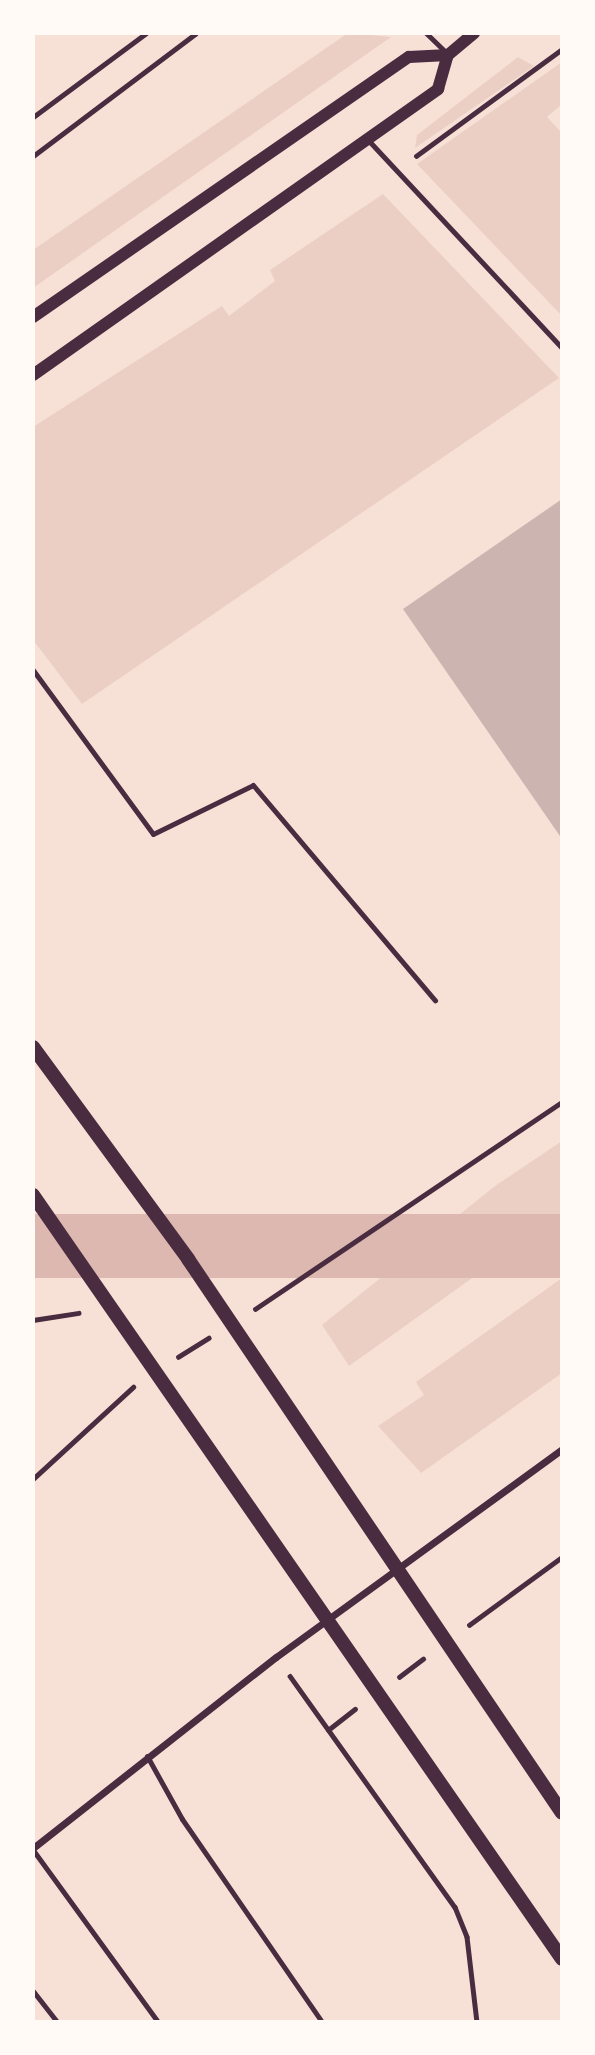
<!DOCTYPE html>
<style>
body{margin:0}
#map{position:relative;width:595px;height:2055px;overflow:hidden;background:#f7e1d7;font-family:Commissioner,sans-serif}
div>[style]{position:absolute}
.green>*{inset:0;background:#ebcfc5}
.water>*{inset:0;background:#dcb8b0;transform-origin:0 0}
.pier>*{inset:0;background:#f7e1d7;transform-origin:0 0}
.building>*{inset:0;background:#ccb4b1}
.path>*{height:4.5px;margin:-2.25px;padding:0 2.25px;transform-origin:2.25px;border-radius:2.25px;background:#4a2c40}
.service>*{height:5px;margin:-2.5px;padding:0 2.5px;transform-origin:2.5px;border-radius:2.5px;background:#4a2c40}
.minor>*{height:7px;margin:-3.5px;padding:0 3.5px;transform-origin:3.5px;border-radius:3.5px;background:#4a2c40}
.tertiary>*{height:12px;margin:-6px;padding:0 6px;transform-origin:6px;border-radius:6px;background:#4a2c40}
.secondary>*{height:14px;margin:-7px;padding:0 7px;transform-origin:7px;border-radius:7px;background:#4a2c40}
span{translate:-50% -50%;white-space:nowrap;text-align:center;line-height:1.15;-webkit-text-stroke:5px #fffaf5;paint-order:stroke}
.frame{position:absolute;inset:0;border:35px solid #fffaf5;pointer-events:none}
</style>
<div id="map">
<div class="green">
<div style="clip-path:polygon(348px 33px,391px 37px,33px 288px,33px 250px)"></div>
<div style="clip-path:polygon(518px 57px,534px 66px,415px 148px,417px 135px)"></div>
<div style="clip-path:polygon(562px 62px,562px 104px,547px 117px,562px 133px,562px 316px,417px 164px)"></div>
<div style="clip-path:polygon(383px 194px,559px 378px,82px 704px,33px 640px,33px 427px,222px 306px,229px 316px,275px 281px,270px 270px)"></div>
<div style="clip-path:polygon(562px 1141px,562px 1214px,349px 1366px,322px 1325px,495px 1186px)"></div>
<div style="clip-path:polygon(562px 1278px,562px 1373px,421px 1473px,378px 1426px,424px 1395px,416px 1382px)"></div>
</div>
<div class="water">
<div style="left:562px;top:1214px;width:64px;height:651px;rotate:90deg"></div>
</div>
<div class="pier">
<div style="left:330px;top:1375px;width:58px;height:198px;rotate:55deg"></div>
</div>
<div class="building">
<div style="clip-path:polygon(562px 499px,562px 839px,403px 609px)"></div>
</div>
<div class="path">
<div style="left:416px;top:156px;width:181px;rotate:-36.2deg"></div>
<div style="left:255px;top:1309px;width:370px;rotate:-34deg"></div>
<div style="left:33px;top:1320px;width:46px;rotate:-8.8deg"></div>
<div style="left:178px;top:1357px;width:36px;rotate:-32deg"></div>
<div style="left:33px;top:1479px;width:136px;rotate:-42.6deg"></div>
<div style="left:469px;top:1625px;width:115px;rotate:-36.2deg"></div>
<div style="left:290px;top:1676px;width:284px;rotate:54.5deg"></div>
<div style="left:455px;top:1907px;width:32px;rotate:68deg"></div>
<div style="left:467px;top:1937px;width:86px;rotate:83.3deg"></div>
<div style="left:399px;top:1677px;width:30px;rotate:-37deg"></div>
<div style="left:328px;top:1730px;width:34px;rotate:-38deg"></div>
</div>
<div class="service">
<div style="left:426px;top:33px;width:28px;rotate:44deg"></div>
<div style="left:33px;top:117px;width:141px;rotate:-36.6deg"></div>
<div style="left:369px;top:141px;width:283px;rotate:47deg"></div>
<div style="left:33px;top:156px;width:204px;rotate:-37deg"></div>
<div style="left:33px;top:670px;width:203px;rotate:53.8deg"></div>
<div style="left:153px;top:834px;width:111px;rotate:-26.1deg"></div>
<div style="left:253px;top:785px;width:282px;rotate:49.8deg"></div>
<div style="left:147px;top:1756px;width:72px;rotate:60.9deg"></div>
<div style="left:182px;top:1819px;width:247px;rotate:55.4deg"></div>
<div style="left:33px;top:1850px;width:213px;rotate:54deg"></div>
<div style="left:33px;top:1991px;width:39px;rotate:52deg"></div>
</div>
<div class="minor">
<div style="left:33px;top:1848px;width:309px;rotate:-38.2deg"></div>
<div style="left:276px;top:1657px;width:354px;rotate:-36deg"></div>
</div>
<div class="tertiary">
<div style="left:33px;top:317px;width:457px;rotate:-34.7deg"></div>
<div style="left:409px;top:57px;width:39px;rotate:-3deg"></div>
<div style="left:33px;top:375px;width:496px;rotate:-35.2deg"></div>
<div style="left:438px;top:89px;width:35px;rotate:-74deg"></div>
<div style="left:448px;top:55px;width:34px;rotate:-40deg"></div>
</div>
<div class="secondary">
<div style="left:33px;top:1047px;width:263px;rotate:53.8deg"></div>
<div style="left:188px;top:1259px;width:668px;rotate:55.98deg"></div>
<div style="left:33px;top:1195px;width:929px;rotate:55.3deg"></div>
</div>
<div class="frame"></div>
</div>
